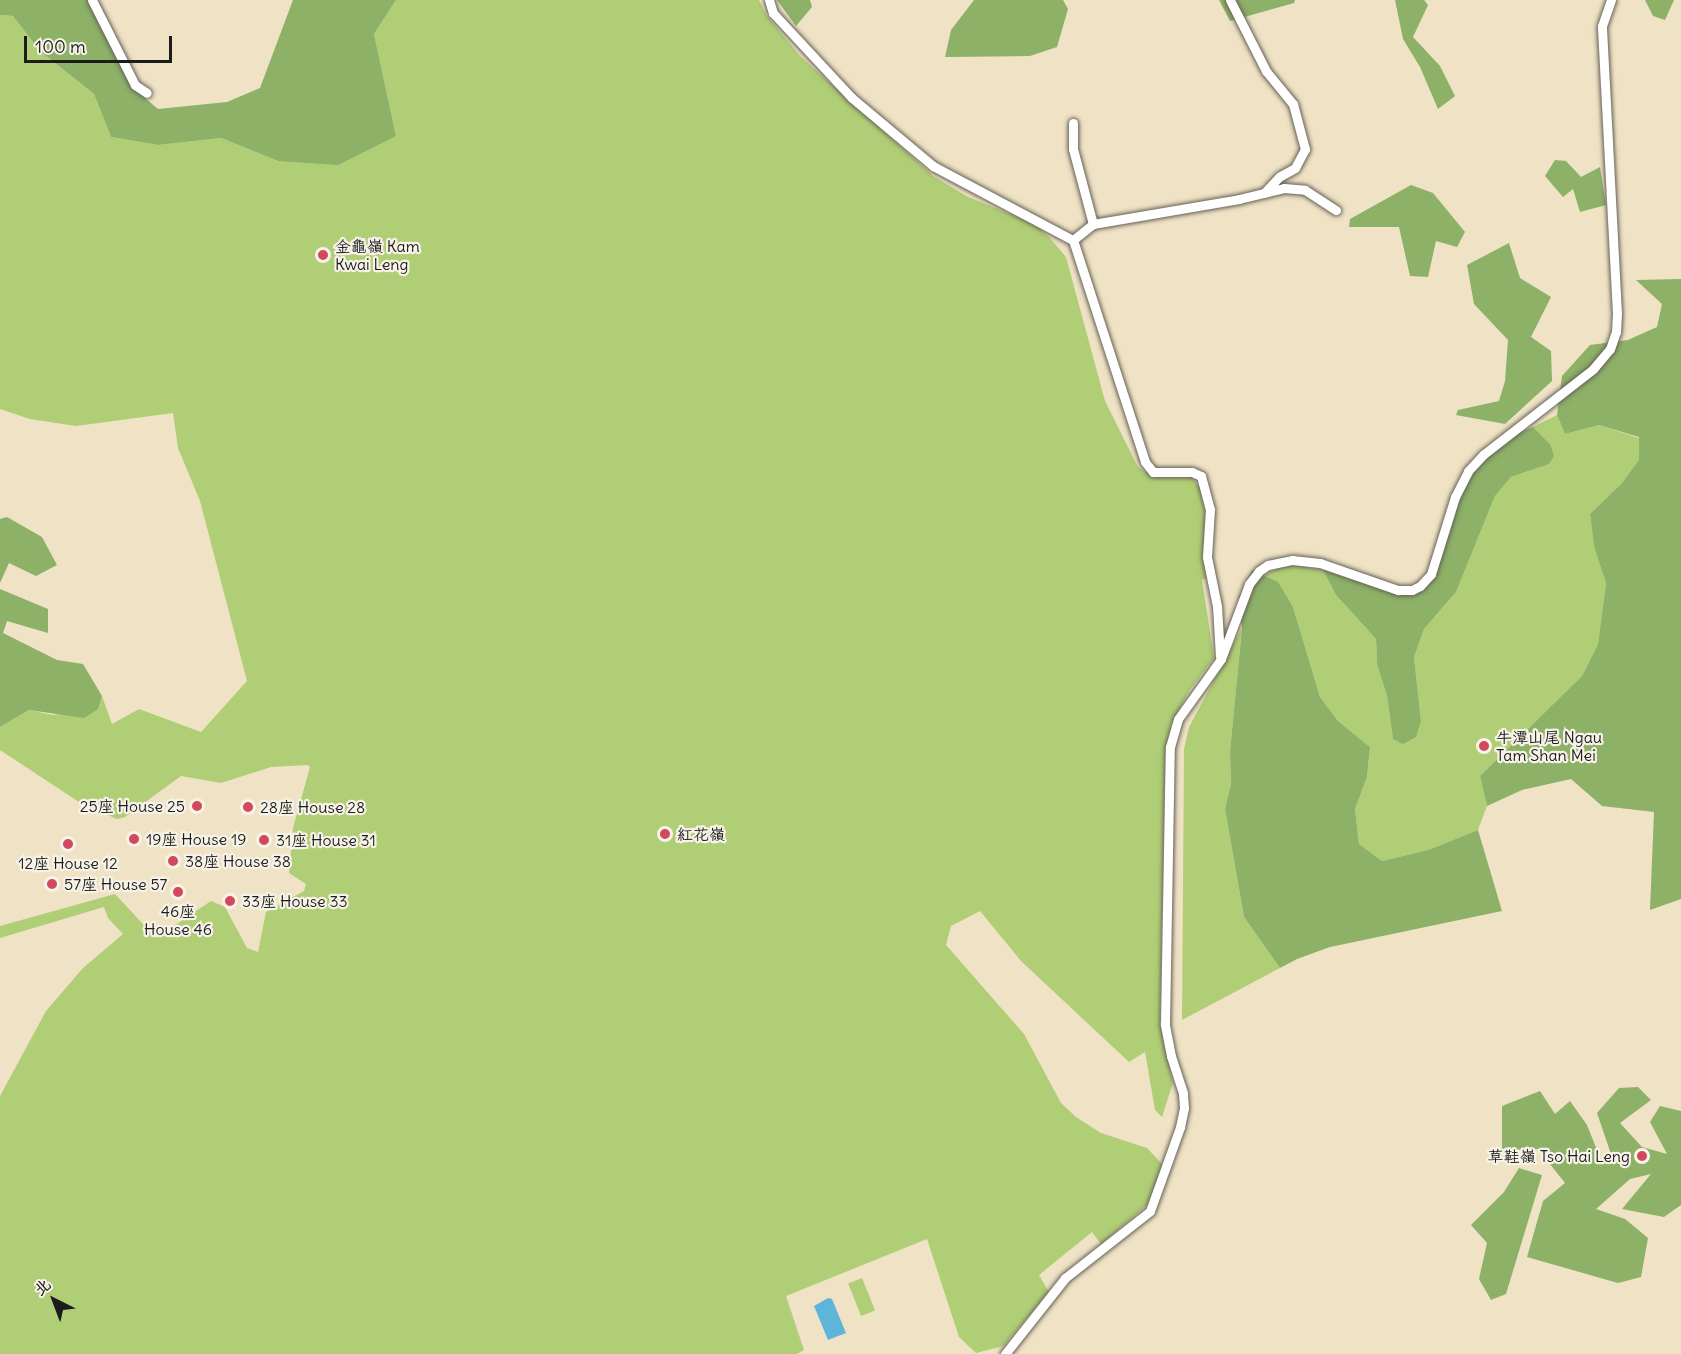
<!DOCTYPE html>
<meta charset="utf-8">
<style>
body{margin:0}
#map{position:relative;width:1681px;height:1354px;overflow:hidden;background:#efe2c5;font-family:Delius,"LXGW WenKai TC",sans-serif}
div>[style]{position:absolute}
.green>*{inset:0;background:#b0ce76;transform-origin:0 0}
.forest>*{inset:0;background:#8cb167}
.water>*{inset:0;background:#5db6da}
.roads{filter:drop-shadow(0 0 2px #666157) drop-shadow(0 0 2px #666157)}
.minor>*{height:9px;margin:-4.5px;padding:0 4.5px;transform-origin:4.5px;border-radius:4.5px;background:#fff}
.dots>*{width:16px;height:16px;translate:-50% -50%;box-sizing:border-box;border:3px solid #f7f3e8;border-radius:50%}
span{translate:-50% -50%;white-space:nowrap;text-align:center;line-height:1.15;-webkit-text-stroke:4.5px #f7f3e8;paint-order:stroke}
.poi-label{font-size:16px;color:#1c1c1c}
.left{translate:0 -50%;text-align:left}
.right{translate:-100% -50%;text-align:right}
.north{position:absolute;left:24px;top:1270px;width:60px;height:60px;-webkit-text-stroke:4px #f7f3e8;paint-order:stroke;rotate:318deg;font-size:16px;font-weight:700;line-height:24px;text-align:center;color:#1c1c1c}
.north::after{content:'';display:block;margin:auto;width:21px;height:27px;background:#1c1c1c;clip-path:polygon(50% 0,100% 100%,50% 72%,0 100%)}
.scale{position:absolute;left:24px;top:36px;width:148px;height:27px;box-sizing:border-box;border:3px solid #1c1c1c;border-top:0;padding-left:8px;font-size:18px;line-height:21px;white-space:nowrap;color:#1c1c1c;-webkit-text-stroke:4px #f7f3e8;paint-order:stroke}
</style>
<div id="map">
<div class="green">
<div style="clip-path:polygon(396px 0,759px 0,767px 16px,800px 56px,933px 176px,968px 197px,1035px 224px,1050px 238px,1066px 257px,1105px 401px,1138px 467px,1153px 477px,1189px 475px,1201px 489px,1216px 575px,1202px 580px,1214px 658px,1189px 691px,1171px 725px,1165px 763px,1160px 1023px,1173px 1083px,1162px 1117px,1155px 1110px,1145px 1052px,1129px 1062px,1021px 961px,980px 911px,951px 926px,946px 945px,1024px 1034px,1061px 1103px,1076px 1117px,1101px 1133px,1147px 1148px,1165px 1167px,1148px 1204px,1101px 1244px,1092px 1232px,1039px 1275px,1049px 1292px,1003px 1346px,976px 1353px,959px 1337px,927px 1239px,786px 1296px,804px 1350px,797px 1354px,0 1354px,0 1096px,46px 1011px,83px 968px,123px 934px,108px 918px,104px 907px,0 938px,0 926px,115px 894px,156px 938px,211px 901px,225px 907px,247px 948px,258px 952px,266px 912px,304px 891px,306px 884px,289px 873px,293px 828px,310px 767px,308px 765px,271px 767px,221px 783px,181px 776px,125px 817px,117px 819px,82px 804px,0 750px,0 727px,29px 710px,53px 715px,98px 709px,102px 696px,112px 724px,139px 709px,201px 732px,247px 681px,200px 501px,178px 448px,173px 413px,76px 426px,30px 419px,0 409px,0 15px,13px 16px,40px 51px,94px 94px,111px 137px,158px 145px,221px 138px,278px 161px,396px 136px,374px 34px)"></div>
<div style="clip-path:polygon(1557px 415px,1565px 434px,1599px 425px,1639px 438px,1639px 461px,1622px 483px,1590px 514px,1594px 547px,1606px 583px,1598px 644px,1582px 676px,1480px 776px,1487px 806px,1478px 830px,1428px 850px,1382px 861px,1359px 844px,1355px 809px,1367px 777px,1370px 747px,1338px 721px,1320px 697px,1293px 607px,1265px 575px,1287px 563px,1323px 570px,1336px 595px,1376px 639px,1377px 664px,1387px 696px,1393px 738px,1421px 721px,1414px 657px,1424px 629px,1456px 592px,1495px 496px,1511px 477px,1548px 464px,1550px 444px,1533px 427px)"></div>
<div style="clip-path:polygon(1242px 628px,1230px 751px,1231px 784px,1225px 809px,1244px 917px,1280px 968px,1182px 1020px,1184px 749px,1189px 727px)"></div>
<div style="left:862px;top:1278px;width:35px;height:15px;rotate:68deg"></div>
</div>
<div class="forest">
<div style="clip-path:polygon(0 0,90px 0,133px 88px,158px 109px,227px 102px,260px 88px,293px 0,396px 0,374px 34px,396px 136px,338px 165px,278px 161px,221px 138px,158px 145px,111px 137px,94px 94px,40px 51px,13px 16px,0 15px)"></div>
<div style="clip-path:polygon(777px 0,810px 0,812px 7px,796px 26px)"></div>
<div style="clip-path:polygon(974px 0,1063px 0,1068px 9px,1057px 47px,1030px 56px,945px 57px,951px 30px)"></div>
<div style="clip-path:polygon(1219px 0,1295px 0,1294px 3px,1230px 21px)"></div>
<div style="clip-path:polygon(1395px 0,1424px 0,1428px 5px,1413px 37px,1440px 66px,1455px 96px,1438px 109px,1420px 67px,1403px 39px)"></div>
<div style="clip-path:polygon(1645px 0,1674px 0,1665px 20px,1653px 16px)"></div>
<div style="clip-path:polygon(1555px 160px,1566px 161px,1581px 177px,1600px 167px,1606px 205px,1580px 212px,1573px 189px,1563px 197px,1545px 176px)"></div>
<div style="clip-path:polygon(1411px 185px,1433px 193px,1465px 232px,1457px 247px,1436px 241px,1428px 277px,1410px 276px,1399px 227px,1349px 227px,1350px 219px)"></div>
<div style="clip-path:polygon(1509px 243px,1520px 278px,1551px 297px,1531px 337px,1551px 351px,1552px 381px,1505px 424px,1456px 415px,1458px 410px,1499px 401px,1505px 381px,1508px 340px,1474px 304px,1467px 265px)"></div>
<div style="clip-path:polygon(1681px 279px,1681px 899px,1650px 910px,1654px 812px,1602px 806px,1571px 779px,1522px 790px,1487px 806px,1480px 776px,1582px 676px,1598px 644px,1606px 583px,1594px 547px,1590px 514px,1622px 483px,1639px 460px,1639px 437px,1599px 425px,1565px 434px,1557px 415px,1562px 376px,1590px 345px,1628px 340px,1657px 327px,1662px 304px,1636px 280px)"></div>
<div style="clip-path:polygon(1533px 427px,1550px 444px,1554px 456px,1549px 464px,1511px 477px,1495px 496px,1456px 592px,1424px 629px,1414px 657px,1421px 721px,1416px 737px,1403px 744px,1393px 739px,1387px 696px,1377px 664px,1376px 639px,1336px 595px,1323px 570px,1401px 595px,1432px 577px,1459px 500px,1477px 464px,1509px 437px)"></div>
<div style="clip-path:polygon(7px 517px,42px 537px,57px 565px,36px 576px,9px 563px,0 583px,0 519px)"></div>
<div style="clip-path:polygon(1252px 570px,1278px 582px,1293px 607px,1320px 697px,1338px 721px,1370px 747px,1367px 777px,1355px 809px,1359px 844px,1382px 861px,1428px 850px,1478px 830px,1502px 911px,1330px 947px,1297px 959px,1280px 968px,1244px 917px,1225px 809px,1231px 784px,1230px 751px,1242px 628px,1239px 597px)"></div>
<div style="clip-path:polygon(0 589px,48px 609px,48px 633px,7px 621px,3px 633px,57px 660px,83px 664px,102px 696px,98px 709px,84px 718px,29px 710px,0 727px)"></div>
<div style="clip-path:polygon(1638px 1087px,1651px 1100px,1620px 1123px,1642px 1147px,1667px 1154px,1650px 1122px,1660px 1106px,1681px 1111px,1681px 1205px,1664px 1217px,1622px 1209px,1651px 1174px,1630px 1179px,1596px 1209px,1625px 1219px,1648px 1238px,1641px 1277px,1618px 1283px,1527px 1257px,1543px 1201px,1565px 1183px,1538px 1149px,1502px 1150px,1502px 1106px,1540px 1091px,1555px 1114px,1570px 1101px,1587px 1125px,1601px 1160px,1612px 1157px,1597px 1113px,1619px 1088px)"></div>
<div style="clip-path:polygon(1519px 1168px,1542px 1175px,1506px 1294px,1491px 1300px,1479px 1279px,1487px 1243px,1471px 1225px,1504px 1192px)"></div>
</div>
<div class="water">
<div style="clip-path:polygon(828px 1298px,832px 1299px,846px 1333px,828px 1340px,814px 1306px)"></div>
</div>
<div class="roads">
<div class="minor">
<div style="left:92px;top:0;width:95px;rotate:63.2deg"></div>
<div style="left:135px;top:85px;width:14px;rotate:34deg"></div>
<div style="left:769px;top:0;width:14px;rotate:73deg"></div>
<div style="left:773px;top:13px;width:116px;rotate:47.1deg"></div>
<div style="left:852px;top:98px;width:106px;rotate:40deg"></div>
<div style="left:933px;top:166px;width:158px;rotate:27.9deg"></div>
<div style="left:1073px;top:240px;width:233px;rotate:72deg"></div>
<div style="left:1145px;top:462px;width:13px;rotate:51deg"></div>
<div style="left:1153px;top:472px;width:39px"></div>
<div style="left:1192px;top:472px;width:10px;rotate:24deg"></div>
<div style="left:1201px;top:476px;width:34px;rotate:75deg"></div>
<div style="left:1210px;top:509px;width:48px;rotate:93.6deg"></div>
<div style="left:1207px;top:557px;width:50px;rotate:78.5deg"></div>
<div style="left:1217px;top:606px;width:50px;rotate:86.6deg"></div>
<div style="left:1230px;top:0;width:80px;rotate:63.1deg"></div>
<div style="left:1266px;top:71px;width:43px;rotate:50.7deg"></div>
<div style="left:1293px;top:104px;width:47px;rotate:75.1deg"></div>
<div style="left:1305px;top:149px;width:21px;rotate:118deg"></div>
<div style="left:1295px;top:168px;width:18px;rotate:151deg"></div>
<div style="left:1279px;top:177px;width:22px;rotate:133deg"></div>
<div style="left:1073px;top:123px;width:26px;rotate:90deg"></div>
<div style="left:1073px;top:149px;width:78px;rotate:75.1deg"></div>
<div style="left:1073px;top:240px;width:26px;rotate:-39deg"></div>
<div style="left:1093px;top:224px;width:148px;rotate:-9.7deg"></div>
<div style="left:1239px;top:199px;width:46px;rotate:-13.7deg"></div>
<div style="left:1284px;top:188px;width:21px;rotate:5deg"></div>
<div style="left:1305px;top:190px;width:37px;rotate:33deg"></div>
<div style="left:1005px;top:1354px;width:97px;rotate:-51.7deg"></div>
<div style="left:1065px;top:1278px;width:108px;rotate:-38.2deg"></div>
<div style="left:1150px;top:1211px;width:89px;rotate:-70.3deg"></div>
<div style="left:1180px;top:1127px;width:19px;rotate:-78deg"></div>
<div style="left:1184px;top:1108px;width:15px;rotate:-94deg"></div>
<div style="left:1183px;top:1093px;width:39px;rotate:-108deg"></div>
<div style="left:1171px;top:1056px;width:33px;rotate:-101deg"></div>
<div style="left:1165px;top:1024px;width:277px;rotate:-89deg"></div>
<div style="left:1170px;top:747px;width:29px;rotate:-74deg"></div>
<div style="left:1178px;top:719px;width:74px;rotate:-54.4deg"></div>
<div style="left:1221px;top:659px;width:80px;rotate:-69.5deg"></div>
<div style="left:1249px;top:584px;width:16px;rotate:-52deg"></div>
<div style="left:1259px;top:571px;width:11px;rotate:-34deg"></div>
<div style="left:1268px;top:565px;width:25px;rotate:-12deg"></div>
<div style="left:1292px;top:560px;width:28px;rotate:6deg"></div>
<div style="left:1320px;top:563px;width:83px;rotate:19.1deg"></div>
<div style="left:1398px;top:590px;width:14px"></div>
<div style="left:1412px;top:590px;width:9px;rotate:-27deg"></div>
<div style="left:1420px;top:586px;width:16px;rotate:-47deg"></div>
<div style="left:1431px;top:574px;width:81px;rotate:-72.7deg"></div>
<div style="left:1455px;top:497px;width:29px;rotate:-63deg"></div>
<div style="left:1468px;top:471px;width:23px;rotate:-47deg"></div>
<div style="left:1484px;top:454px;width:138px;rotate:-37.9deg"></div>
<div style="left:1593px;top:369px;width:26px;rotate:-50deg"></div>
<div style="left:1610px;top:349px;width:18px;rotate:-71deg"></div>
<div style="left:1616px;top:332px;width:18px;rotate:-87deg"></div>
<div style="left:1617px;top:314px;width:288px;rotate:-93deg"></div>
<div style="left:1602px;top:26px;width:28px;rotate:-71deg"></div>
</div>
</div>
<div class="dots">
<div style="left:323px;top:255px;background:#d1495b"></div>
<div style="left:1484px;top:746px;background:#d1495b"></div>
<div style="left:197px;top:806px;background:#d1495b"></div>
<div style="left:248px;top:807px;background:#d1495b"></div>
<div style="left:665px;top:834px;background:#d1495b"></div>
<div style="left:134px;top:839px;background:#d1495b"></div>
<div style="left:264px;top:840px;background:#d1495b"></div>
<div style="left:68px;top:844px;background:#d1495b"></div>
<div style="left:173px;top:861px;background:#d1495b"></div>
<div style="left:52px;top:884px;background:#d1495b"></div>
<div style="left:178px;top:892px;background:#d1495b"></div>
<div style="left:230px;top:901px;background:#d1495b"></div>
<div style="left:1642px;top:1156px;background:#d1495b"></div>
</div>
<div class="poi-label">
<span class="left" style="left:335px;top:255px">金龜嶺 Kam<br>Kwai Leng</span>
<span class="left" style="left:1496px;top:746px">牛潭山尾 Ngau<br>Tam Shan Mei</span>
<span class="right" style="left:185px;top:806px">25座 House 25</span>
<span class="left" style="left:260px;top:807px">28座 House 28</span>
<span class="left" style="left:677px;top:834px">紅花嶺</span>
<span class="left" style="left:146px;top:839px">19座 House 19</span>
<span class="left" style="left:276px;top:840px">31座 House 31</span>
<span class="left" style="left:185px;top:861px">38座 House 38</span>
<span style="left:68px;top:863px">12座 House 12</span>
<span class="left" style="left:64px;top:884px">57座 House 57</span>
<span class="left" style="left:242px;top:901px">33座 House 33</span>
<span style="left:178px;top:920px">46座<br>House 46</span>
<span class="right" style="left:1630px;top:1156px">草鞋嶺 Tso Hai Leng</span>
</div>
<div class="north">北</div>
<div class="scale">100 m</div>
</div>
